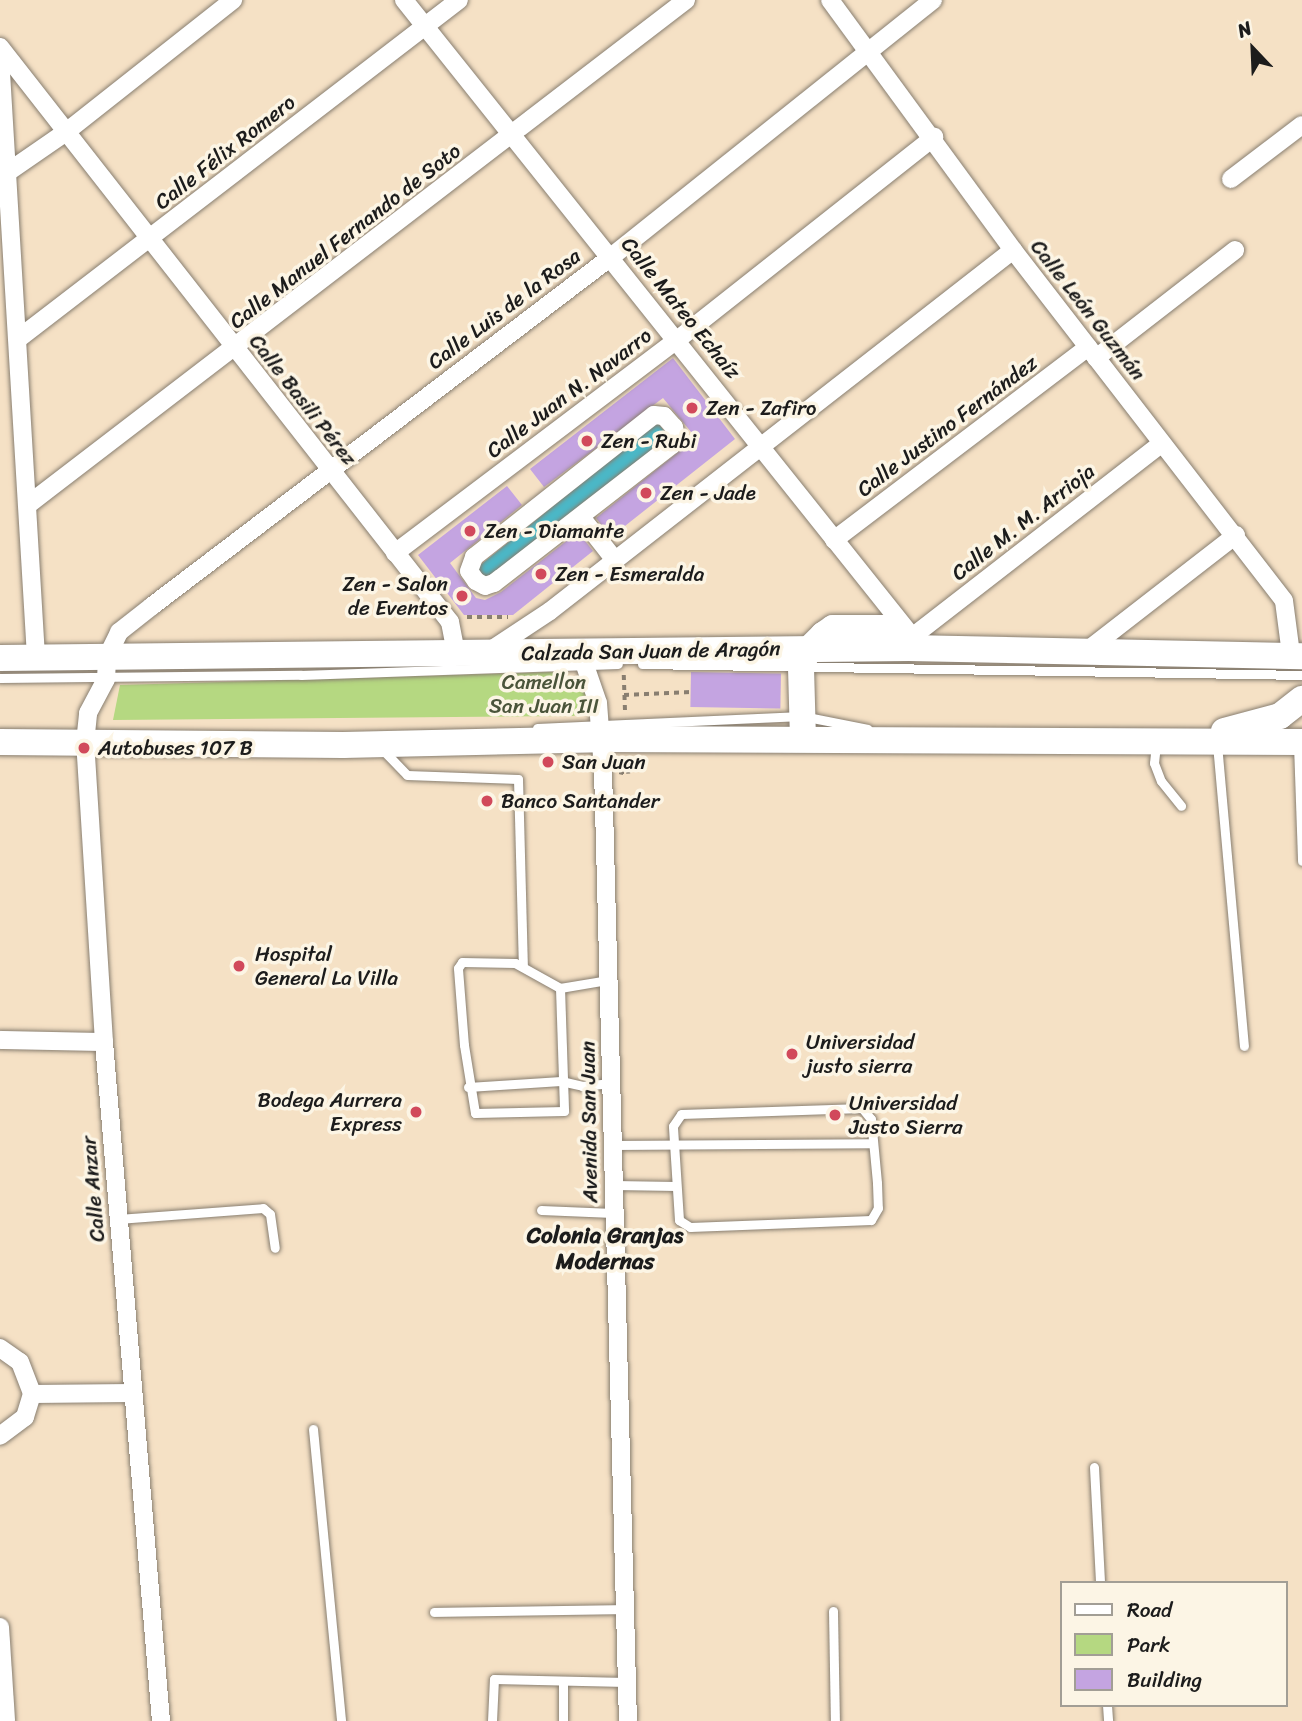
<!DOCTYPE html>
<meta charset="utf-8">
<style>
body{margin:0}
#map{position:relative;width:1302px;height:1721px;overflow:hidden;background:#f5e1c5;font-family:Sriracha,sans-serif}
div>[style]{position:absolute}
.green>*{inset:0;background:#b5d881}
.water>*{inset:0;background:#4bb8c7;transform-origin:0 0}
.building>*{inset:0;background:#c4a4e1;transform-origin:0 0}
.path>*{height:3.5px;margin-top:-1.75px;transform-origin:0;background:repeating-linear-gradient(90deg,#887e70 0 5px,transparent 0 10px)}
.roads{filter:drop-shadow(0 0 2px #887e70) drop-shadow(0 0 2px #887e70)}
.lane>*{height:9px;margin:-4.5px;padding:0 4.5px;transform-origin:4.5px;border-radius:4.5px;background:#fff}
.street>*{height:18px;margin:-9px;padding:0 9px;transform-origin:9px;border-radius:9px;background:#fff}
.primary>*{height:26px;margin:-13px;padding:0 13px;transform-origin:13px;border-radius:13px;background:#fff}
.dots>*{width:19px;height:19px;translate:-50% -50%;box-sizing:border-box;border:4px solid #fcf5e5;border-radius:50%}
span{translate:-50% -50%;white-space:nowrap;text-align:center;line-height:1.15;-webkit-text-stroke:7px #fcf5e5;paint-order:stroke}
.street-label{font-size:21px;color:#1c1c1c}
.poi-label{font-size:21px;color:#1c1c1c}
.left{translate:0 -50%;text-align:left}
.right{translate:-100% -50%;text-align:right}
.park-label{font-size:21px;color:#4a543a}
.neighbourhood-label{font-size:23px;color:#1c1c1c;font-weight:700}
.legend{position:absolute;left:1060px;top:1581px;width:228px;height:126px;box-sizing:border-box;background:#fcf5e5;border:2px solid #a29e95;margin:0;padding:9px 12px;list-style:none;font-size:21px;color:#1c1c1c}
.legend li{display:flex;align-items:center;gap:14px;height:35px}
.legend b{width:35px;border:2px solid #a29e95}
.north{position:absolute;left:1218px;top:14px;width:70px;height:70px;-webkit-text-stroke:5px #fcf5e5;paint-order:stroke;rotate:337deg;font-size:19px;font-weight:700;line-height:28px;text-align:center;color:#1c1c1c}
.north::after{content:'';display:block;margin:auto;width:24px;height:32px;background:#1c1c1c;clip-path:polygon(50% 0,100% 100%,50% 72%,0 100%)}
</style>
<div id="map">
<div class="green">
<div style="clip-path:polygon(551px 672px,582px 679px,595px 710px,573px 716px,113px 720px,120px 685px)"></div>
</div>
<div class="water">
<div style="left:657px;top:422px;width:19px;height:232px;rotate:51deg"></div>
</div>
<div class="building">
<div style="clip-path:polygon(673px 358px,735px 439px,611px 537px,596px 518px,696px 438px,663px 398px,544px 487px,530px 469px)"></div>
<div style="clip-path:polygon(507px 486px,522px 505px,450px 563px,476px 598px,485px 600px,501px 592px,578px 532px,593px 551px,513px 615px,464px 615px,418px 555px)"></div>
<div style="left:691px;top:672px;width:90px;height:35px;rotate:1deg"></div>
</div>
<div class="path">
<div style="left:467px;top:617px;width:41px"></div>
<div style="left:624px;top:675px;width:37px;rotate:88deg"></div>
<div style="left:624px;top:695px;width:67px;rotate:-2.6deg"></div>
<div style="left:561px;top:763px;width:27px;rotate:6deg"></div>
<div style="left:619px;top:772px;width:9px;rotate:13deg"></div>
<div style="left:628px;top:774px;width:16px;rotate:-94deg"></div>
</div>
<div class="roads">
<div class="lane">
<div style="left:642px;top:664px;width:660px;rotate:0.95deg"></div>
<div style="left:0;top:678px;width:301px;rotate:-0.6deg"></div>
<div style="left:301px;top:675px;width:317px;rotate:-2deg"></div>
<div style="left:537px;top:728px;width:265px;rotate:-2.6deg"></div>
<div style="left:802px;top:716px;width:67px;rotate:11.1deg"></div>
<div style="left:1156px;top:744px;width:19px;rotate:96deg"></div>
<div style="left:1154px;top:763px;width:19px;rotate:69deg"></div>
<div style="left:1161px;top:781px;width:32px;rotate:51deg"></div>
<div style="left:1217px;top:744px;width:303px;rotate:84.9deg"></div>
<div style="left:1298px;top:744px;width:117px;rotate:88deg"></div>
<div style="left:381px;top:748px;width:37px;rotate:46deg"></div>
<div style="left:407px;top:775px;width:111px;rotate:2.1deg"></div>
<div style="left:518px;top:779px;width:188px;rotate:88.5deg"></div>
<div style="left:560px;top:988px;width:123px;rotate:88.1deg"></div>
<div style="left:564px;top:1111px;width:89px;rotate:178.7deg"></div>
<div style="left:475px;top:1113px;width:69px;rotate:-99.2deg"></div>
<div style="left:464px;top:1045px;width:77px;rotate:-94.5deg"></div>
<div style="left:458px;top:968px;width:7px;rotate:-56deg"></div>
<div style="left:462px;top:962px;width:53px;rotate:1.1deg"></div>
<div style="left:515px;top:963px;width:51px;rotate:29.1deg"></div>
<div style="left:560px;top:988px;width:49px;rotate:-9.5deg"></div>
<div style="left:468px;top:1087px;width:93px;rotate:-3.7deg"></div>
<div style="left:561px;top:1081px;width:22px;rotate:13deg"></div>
<div style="left:582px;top:1086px;width:29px;rotate:-6deg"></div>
<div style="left:862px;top:1108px;width:14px;rotate:51deg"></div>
<div style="left:871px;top:1119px;width:64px;rotate:84.6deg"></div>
<div style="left:877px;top:1183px;width:25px;rotate:88deg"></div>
<div style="left:878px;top:1208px;width:14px;rotate:120deg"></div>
<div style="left:871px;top:1220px;width:181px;rotate:177.8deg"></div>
<div style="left:690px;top:1227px;width:13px;rotate:-148deg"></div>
<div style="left:679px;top:1220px;width:94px;rotate:-93.7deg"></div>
<div style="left:673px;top:1126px;width:14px;rotate:-56deg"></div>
<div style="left:681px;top:1114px;width:181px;rotate:-1.9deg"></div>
<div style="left:613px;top:1145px;width:260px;rotate:-0.4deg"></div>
<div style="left:614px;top:1185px;width:62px;rotate:0.9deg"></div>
<div style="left:541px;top:1210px;width:72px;rotate:2.4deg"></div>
<div style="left:118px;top:1219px;width:145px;rotate:-4.3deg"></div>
<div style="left:263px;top:1208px;width:9px;rotate:41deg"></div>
<div style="left:270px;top:1214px;width:34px;rotate:82deg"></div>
<div style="left:313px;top:1429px;width:293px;rotate:84.5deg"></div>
<div style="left:1094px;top:1467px;width:116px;rotate:87deg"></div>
<div style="left:833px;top:1611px;width:110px;rotate:89deg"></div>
<div style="left:434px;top:1612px;width:191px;rotate:-0.9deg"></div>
<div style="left:1107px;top:1705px;width:16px;rotate:86deg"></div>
<div style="left:492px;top:1721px;width:42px;rotate:-87.3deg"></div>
<div style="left:494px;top:1679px;width:132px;rotate:1.3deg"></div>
<div style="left:563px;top:1721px;width:38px;rotate:-90deg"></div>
</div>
<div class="street">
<div style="left:404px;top:0;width:811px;rotate:51.41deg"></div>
<div style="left:830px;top:0;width:310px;rotate:53.8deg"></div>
<div style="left:1013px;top:250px;width:443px;rotate:52.3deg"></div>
<div style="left:1284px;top:601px;width:53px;rotate:82.5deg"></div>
<div style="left:0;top:47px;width:730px;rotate:51.95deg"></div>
<div style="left:450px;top:622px;width:31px;rotate:79deg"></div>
<div style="left:0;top:56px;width:602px;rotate:86.57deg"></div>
<div style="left:8px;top:172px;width:70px;rotate:-34.6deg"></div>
<div style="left:66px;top:132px;width:213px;rotate:-38.3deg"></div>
<div style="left:1231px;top:179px;width:89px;rotate:-37.3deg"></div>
<div style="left:18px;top:339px;width:556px;rotate:-37.55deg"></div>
<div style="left:1096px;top:358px;width:176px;rotate:-37.8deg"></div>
<div style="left:654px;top:415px;width:10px;rotate:6deg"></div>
<div style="left:664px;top:416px;width:15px;rotate:48deg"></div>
<div style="left:674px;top:427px;width:10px;rotate:79deg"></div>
<div style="left:676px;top:437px;width:9px;rotate:117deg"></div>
<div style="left:672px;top:445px;width:225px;rotate:142.2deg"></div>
<div style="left:494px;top:583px;width:9px;rotate:162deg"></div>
<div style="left:485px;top:586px;width:10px;rotate:-151deg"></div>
<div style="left:476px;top:581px;width:12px;rotate:-125deg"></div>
<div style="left:469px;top:571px;width:15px;rotate:-70deg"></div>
<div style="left:474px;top:557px;width:229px;rotate:-38.3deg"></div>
<div style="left:29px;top:504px;width:828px;rotate:-37.49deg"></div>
<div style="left:581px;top:517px;width:53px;rotate:51.8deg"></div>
<div style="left:834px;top:540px;width:319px;rotate:-37.2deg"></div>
<div style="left:395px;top:553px;width:353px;rotate:-37.1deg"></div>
<div style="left:677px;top:340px;width:328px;rotate:-38.3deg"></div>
<div style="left:912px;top:637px;width:316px;rotate:-37.8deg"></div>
<div style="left:1089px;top:649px;width:186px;rotate:-37.8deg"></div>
<div style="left:580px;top:651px;width:55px;rotate:70.9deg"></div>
<div style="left:598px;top:703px;width:66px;rotate:85.7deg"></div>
<div style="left:603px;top:769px;width:952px;rotate:88.5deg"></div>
<div style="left:488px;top:652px;width:74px;rotate:-33.5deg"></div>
<div style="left:550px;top:611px;width:587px;rotate:-37.94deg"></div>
<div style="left:0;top:1040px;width:104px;rotate:1.1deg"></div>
<div style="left:0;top:1348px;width:24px;rotate:35deg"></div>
<div style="left:20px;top:1362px;width:34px;rotate:69deg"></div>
<div style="left:32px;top:1394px;width:24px;rotate:107deg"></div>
<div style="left:25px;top:1417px;width:31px;rotate:143deg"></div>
<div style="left:32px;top:1394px;width:100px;rotate:-0.6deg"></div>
<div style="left:0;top:1627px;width:94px;rotate:86.3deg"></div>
<div style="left:161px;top:1721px;width:681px;rotate:-94.8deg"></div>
<div style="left:104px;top:1042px;width:300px;rotate:-93.6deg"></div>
<div style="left:85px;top:743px;width:30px;rotate:-84deg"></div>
<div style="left:88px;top:713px;width:38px;rotate:-62deg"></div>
<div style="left:106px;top:679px;width:22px;rotate:-87deg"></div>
<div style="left:107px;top:657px;width:28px;rotate:-64deg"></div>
<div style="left:119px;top:632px;width:42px;rotate:-38.2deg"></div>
<div style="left:152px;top:606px;width:577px;rotate:-37.25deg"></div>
<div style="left:611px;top:257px;width:412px;rotate:-38.6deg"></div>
</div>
<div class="primary">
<div style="left:0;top:658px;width:909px;rotate:-0.63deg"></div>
<div style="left:909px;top:648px;width:393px;rotate:1.2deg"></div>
<div style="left:1224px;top:731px;width:58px;rotate:-15deg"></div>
<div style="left:1280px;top:716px;width:28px;rotate:-38deg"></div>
<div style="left:803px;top:739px;width:73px;rotate:-91.6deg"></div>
<div style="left:801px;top:666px;width:19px;rotate:-65deg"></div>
<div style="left:809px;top:649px;width:20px;rotate:-45deg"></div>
<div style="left:823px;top:635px;width:12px;rotate:-35deg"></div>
<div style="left:833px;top:628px;width:59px"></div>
<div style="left:892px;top:628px;width:26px;rotate:50deg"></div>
<div style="left:0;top:742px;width:343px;rotate:0.5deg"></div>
<div style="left:343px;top:745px;width:258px;rotate:-1.3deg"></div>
<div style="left:601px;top:739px;width:701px;rotate:0.25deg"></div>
</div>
</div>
<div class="dots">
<div style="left:692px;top:408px;background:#d1495b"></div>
<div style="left:587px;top:441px;background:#d1495b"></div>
<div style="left:646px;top:493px;background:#d1495b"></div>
<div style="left:470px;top:531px;background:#d1495b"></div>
<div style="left:541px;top:574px;background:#d1495b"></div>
<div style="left:462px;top:596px;background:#d1495b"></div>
<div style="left:84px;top:748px;background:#d1495b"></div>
<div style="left:548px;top:762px;background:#d1495b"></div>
<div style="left:487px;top:801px;background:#d1495b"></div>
<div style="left:239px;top:966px;background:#d1495b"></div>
<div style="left:792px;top:1054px;background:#d1495b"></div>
<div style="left:416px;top:1112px;background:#d1495b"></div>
<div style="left:835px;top:1115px;background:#d1495b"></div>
</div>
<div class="street-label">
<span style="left:225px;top:152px;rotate:-38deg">Calle Félix Romero</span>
<span style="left:345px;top:236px;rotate:-38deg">Calle Manuel Fernando de Soto</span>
<span style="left:681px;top:308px;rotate:51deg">Calle Mateo Echaíz</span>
<span style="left:504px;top:309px;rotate:-37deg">Calle Luis de la Rosa</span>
<span style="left:1088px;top:310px;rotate:52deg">Calle León Guzmán</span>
<span style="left:569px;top:393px;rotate:-37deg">Calle Juan N. Navarro</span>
<span style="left:303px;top:400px;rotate:52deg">Calle Basili Pérez</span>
<span style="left:947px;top:426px;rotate:-37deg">Calle Justino Fernández</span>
<span style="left:1023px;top:522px;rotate:-38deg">Calle M. M. Arrioja</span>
<span style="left:651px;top:651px;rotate:-1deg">Calzada San Juan de Aragón</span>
<span style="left:589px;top:1122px;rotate:-91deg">Avenida San Juan</span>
<span style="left:93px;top:1189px;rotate:-95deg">Calle Anzar</span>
</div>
<div class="poi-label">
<span class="left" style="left:706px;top:408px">Zen - Zafiro</span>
<span class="left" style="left:601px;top:441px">Zen - Rubi</span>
<span class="left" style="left:660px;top:493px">Zen - Jade</span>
<span class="left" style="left:484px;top:531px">Zen - Diamante</span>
<span class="left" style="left:555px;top:574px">Zen - Esmeralda</span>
<span class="right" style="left:448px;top:596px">Zen - Salon<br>de Eventos</span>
<span class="left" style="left:98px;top:748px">Autobuses 107 B</span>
<span class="left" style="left:562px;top:762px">San Juan</span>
<span class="left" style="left:501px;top:801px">Banco Santander</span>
<span class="left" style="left:255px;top:966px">Hospital<br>General La Villa</span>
<span class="left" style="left:806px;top:1054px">Universidad<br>justo sierra</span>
<span class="right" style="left:402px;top:1112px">Bodega Aurrera<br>Express</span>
<span class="left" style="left:849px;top:1115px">Universidad<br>Justo Sierra</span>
</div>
<div class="park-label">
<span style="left:544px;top:694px">Camellon<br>San Juan III</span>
</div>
<div class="neighbourhood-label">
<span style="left:605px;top:1249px">Colonia Granjas<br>Modernas</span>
</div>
<ul class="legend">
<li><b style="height:9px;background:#fff"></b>Road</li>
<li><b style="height:19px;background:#b5d881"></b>Park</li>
<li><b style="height:19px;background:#c4a4e1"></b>Building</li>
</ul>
<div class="north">N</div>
</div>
